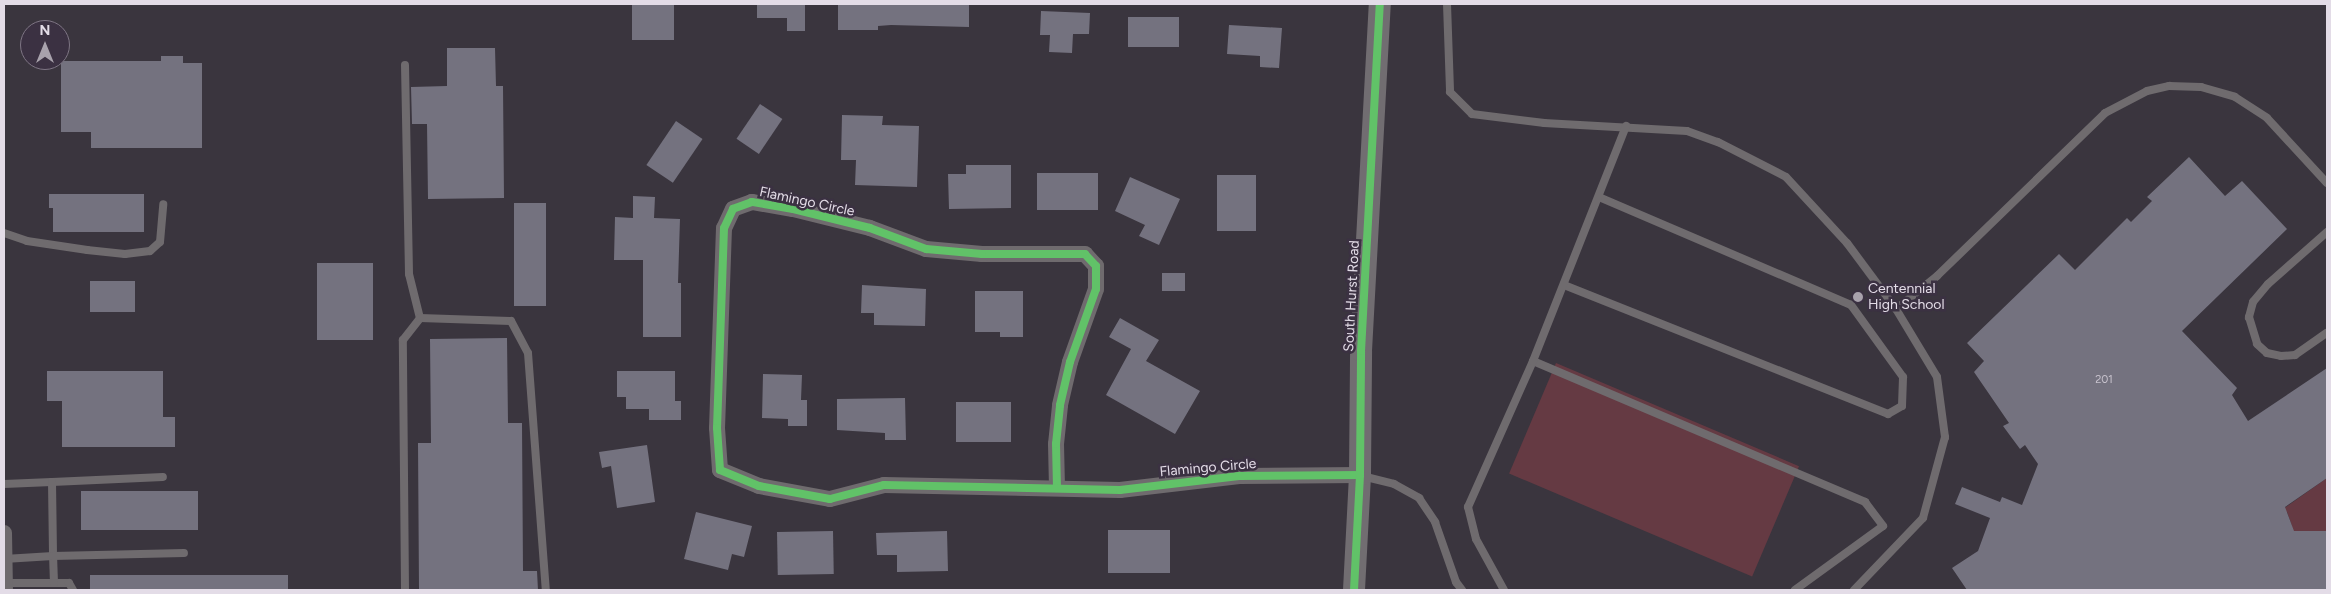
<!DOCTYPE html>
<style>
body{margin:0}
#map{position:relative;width:2331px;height:594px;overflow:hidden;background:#3a353e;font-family:Figtree,sans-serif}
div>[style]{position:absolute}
.green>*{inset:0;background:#653a43;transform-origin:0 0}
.building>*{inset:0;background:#74727f;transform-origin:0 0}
.lane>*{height:8px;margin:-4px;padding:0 4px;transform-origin:4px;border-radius:4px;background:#6f6b6e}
.street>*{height:16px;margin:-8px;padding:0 8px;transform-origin:8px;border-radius:8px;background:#6f6b6e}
.secondary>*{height:22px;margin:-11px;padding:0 11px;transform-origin:11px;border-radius:11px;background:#716d71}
.cycleway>*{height:8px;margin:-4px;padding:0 4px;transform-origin:4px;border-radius:4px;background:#61c268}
.dots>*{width:14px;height:14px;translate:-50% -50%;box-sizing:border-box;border:2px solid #3b3142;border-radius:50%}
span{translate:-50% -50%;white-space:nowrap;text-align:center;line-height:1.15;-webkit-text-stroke:5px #3b3142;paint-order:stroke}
.number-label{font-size:11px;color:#c7c2cd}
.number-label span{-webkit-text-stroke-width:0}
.street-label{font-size:14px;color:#e3dce7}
.poi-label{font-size:14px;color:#e3dce7}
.left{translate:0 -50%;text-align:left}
.frame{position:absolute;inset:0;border:5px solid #e3dce7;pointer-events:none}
.north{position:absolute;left:20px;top:20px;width:50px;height:50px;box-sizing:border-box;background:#3b3142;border:1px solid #7e7584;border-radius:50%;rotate:0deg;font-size:14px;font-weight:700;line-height:20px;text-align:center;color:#e3dce7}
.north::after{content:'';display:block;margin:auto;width:18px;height:22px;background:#a8a2ac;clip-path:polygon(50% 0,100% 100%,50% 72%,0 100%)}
</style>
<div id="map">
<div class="green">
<div style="left:1556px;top:363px;width:264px;height:120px;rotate:23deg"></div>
<div style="clip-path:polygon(2327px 478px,2327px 531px,2277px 531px,2292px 526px,2287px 512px,2276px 514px)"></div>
</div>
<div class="building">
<div style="left:632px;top:4px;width:42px;height:36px"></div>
<div style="clip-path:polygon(757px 4px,805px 4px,805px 31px,787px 31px,787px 18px,757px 18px)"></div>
<div style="clip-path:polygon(838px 4px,969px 4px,969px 27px,891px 25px,878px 26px,878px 30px,838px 30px)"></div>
<div style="clip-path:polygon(1041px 11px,1090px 13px,1089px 34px,1073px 34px,1072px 53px,1049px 52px,1050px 35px,1040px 35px)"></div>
<div style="left:1128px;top:17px;width:51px;height:30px"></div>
<div style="clip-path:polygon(1229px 25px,1282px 28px,1279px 68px,1260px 67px,1260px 56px,1227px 54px)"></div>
<div style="clip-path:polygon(447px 48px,495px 48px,496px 86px,503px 86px,504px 198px,428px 199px,427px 124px,412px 124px,411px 87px,447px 86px)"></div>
<div style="clip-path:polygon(161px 56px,183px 56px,183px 63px,202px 63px,202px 148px,91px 148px,91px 132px,61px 132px,61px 61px,161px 61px)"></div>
<div style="left:760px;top:104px;width:27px;height:42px;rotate:34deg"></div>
<div style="clip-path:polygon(842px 115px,883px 116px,882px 125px,919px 126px,917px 187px,855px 185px,856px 160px,841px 160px)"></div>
<div style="left:676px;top:121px;width:32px;height:53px;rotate:34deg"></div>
<div style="clip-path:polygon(2189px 157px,2225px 196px,2242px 181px,2287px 229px,2182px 331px,2237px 388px,2232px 395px,2248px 421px,2327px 368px,2327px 478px,2285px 507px,2294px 531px,2327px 531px,2327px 590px,1967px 590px,1952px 568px,1978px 551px,1990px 518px,1955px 504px,1962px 487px,2000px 502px,2002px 497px,2022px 505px,2038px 464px,2025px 445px,2020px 449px,2003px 426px,2009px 423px,1974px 372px,1984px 361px,1967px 343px,2059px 254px,2075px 270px,2127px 218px,2131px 222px,2152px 201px,2147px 197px)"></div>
<div style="clip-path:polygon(966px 165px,1011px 165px,1011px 208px,949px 209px,948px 174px,966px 174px)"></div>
<div style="left:1098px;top:173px;width:37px;height:61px;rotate:90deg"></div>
<div style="left:1217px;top:175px;width:39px;height:56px"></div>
<div style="clip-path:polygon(1130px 177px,1180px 199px,1159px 245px,1139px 236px,1145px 225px,1115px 211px)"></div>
<div style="clip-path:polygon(49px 194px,144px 194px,144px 232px,53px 232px,53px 208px,49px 208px)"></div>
<div style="clip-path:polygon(633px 196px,655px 197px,654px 218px,680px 219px,678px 283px,681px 283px,681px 337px,643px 337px,643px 260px,614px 260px,615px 217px,633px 218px)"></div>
<div style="left:514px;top:203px;width:32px;height:103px"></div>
<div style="left:317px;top:263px;width:56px;height:77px"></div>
<div style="left:1162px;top:273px;width:23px;height:18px"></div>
<div style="left:90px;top:281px;width:45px;height:31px"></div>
<div style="clip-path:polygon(862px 285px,926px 289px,925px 326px,874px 325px,874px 313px,861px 313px)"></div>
<div style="clip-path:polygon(975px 291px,1023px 291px,1023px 337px,1000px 337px,1000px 332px,975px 332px)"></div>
<div style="clip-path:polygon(1120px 318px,1159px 340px,1146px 361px,1200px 391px,1175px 434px,1106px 395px,1131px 349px,1109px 337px)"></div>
<div style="clip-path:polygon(507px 338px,508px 423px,522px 423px,523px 571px,537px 571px,538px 590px,419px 590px,418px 443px,431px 443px,430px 339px)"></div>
<div style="clip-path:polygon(47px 371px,163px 371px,163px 417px,175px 417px,175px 447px,62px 447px,62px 401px,47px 401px)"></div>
<div style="clip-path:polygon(617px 371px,675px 371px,675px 401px,681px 401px,681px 420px,649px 420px,649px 409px,626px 409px,626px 397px,617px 397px)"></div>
<div style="clip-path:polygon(763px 374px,802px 375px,801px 400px,807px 400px,807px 426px,788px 426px,788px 419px,762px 418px)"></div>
<div style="clip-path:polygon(905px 398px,906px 440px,885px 440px,885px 433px,837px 430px,837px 399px)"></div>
<div style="left:956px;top:402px;width:55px;height:40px"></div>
<div style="clip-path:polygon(647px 445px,655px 502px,617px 508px,611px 466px,602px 468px,599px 452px)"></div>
<div style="left:81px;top:491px;width:117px;height:39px"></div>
<div style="clip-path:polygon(696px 512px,752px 526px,744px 557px,732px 554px,728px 570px,684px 559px)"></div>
<div style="left:1108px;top:530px;width:62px;height:43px"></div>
<div style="left:833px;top:531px;width:43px;height:56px;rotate:89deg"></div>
<div style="clip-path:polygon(947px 531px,948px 571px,897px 572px,897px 555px,877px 555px,876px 533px)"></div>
<div style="left:288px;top:575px;width:15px;height:198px;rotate:90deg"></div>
</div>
<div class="lane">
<div style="left:1447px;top:4px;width:88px;rotate:88deg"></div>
<div style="left:1450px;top:92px;width:31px;rotate:45deg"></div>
<div style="left:1472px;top:114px;width:73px;rotate:7.1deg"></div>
<div style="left:1544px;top:123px;width:143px;rotate:3.2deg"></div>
<div style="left:1687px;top:131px;width:33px;rotate:20deg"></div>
<div style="left:1718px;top:142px;width:76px;rotate:27.2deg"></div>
<div style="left:1786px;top:177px;width:90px;rotate:47.3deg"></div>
<div style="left:1847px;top:243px;width:82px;rotate:53.4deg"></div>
<div style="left:1896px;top:309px;width:79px;rotate:58.9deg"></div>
<div style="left:1937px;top:377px;width:61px;rotate:82.4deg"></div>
<div style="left:1945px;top:437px;width:84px;rotate:105.2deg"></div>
<div style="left:1923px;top:518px;width:100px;rotate:133.8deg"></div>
<div style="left:405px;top:65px;width:209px;rotate:88.9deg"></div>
<div style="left:409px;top:274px;width:45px;rotate:76deg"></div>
<div style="left:2327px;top:232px;width:79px;rotate:138.6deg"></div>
<div style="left:2268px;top:284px;width:23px;rotate:130deg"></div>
<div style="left:2253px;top:302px;width:16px;rotate:105deg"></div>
<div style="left:2249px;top:317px;width:28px;rotate:73deg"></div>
<div style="left:2257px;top:344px;width:13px;rotate:42deg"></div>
<div style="left:2267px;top:353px;width:14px;rotate:12deg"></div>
<div style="left:2281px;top:356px;width:14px;rotate:-4deg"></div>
<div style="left:2295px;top:355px;width:39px;rotate:-35deg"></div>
<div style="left:4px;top:233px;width:24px;rotate:19deg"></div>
<div style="left:27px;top:241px;width:61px;rotate:8.5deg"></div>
<div style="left:87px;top:250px;width:38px;rotate:6deg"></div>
<div style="left:125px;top:254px;width:25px;rotate:-7deg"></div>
<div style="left:150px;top:251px;width:13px;rotate:-42deg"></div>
<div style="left:160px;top:242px;width:38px;rotate:-85deg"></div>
<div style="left:1564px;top:285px;width:349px;rotate:21.7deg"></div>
<div style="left:1888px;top:414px;width:16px;rotate:-30deg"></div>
<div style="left:1902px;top:406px;width:29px;rotate:-88deg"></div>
<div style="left:1903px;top:377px;width:89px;rotate:-125.8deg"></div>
<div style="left:1851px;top:305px;width:274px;rotate:-156.8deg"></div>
<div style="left:1896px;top:309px;width:53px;rotate:-38.8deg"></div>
<div style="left:1937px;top:276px;width:234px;rotate:-44.1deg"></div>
<div style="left:2105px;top:113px;width:47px;rotate:-27.6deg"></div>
<div style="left:2147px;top:91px;width:23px;rotate:-13deg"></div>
<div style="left:2169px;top:86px;width:32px;rotate:2deg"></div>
<div style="left:2201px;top:87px;width:35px;rotate:16deg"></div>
<div style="left:2235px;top:97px;width:38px;rotate:33deg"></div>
<div style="left:2267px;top:118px;width:88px;rotate:47.3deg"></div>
<div style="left:1533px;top:361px;width:361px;rotate:23deg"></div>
<div style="left:1865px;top:502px;width:30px;rotate:53deg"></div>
<div style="left:1883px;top:526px;width:109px;rotate:144deg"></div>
<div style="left:1362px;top:476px;width:33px;rotate:14deg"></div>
<div style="left:1394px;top:484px;width:29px;rotate:29deg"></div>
<div style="left:1419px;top:498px;width:29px;rotate:56deg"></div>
<div style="left:1435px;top:522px;width:64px;rotate:70.7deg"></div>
<div style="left:1456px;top:582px;width:10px;rotate:53deg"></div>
<div style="left:52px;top:482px;width:111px;rotate:-2.6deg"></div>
<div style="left:4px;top:484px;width:48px;rotate:-2.4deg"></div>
<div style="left:52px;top:482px;width:74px;rotate:89.2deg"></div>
<div style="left:53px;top:556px;width:49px;rotate:176.5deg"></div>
<div style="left:5px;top:583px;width:64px"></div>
<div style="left:69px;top:583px;width:8px;rotate:60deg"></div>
<div style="left:54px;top:583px;width:27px;rotate:-92deg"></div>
<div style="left:53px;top:556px;width:131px;rotate:-1.3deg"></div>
<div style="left:405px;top:590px;width:250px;rotate:-90.5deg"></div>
<div style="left:403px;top:340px;width:28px;rotate:-52deg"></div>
<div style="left:420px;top:318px;width:91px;rotate:1.9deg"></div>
<div style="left:511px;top:321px;width:36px;rotate:62deg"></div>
<div style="left:528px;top:353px;width:238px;rotate:85.7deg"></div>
<div style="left:1504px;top:590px;width:58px;rotate:-118.8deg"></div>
<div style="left:1476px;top:539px;width:33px;rotate:-104deg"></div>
<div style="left:1468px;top:507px;width:160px;rotate:-66deg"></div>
<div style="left:1533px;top:361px;width:253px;rotate:-68.4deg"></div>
</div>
<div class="street">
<div style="left:1057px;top:488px;width:44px;rotate:-91.3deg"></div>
<div style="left:1056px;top:444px;width:39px;rotate:-84deg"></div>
<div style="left:1060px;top:405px;width:44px;rotate:-76.9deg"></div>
<div style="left:1070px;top:362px;width:77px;rotate:-70.4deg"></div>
<div style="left:1096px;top:289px;width:23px;rotate:-90deg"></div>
<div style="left:1096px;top:266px;width:16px;rotate:-133deg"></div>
<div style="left:1085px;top:254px;width:103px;rotate:180deg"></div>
<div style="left:982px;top:254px;width:56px;rotate:-174.9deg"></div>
<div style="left:926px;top:249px;width:60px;rotate:-159.4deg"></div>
<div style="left:870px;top:228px;width:79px;rotate:-166.1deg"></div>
<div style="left:793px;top:209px;width:42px;rotate:-170.3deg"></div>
<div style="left:752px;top:202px;width:20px;rotate:160deg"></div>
<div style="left:733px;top:209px;width:21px;rotate:115deg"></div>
<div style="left:724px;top:228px;width:200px;rotate:92deg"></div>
<div style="left:717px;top:428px;width:42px;rotate:85.9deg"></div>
<div style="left:720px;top:470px;width:42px;rotate:22.3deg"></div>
<div style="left:759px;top:486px;width:72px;rotate:10.4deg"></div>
<div style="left:830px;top:499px;width:56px;rotate:-14.5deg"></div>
<div style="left:884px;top:485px;width:236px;rotate:1.2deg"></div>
<div style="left:1120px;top:490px;width:120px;rotate:-6.7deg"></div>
<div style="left:1239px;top:476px;width:121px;rotate:-0.5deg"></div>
<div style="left:4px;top:533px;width:57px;rotate:89deg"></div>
</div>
<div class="secondary">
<div style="left:1354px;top:590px;width:115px;rotate:-87deg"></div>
<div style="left:1360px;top:475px;width:124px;rotate:-89.5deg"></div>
<div style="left:1361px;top:351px;width:348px;rotate:-86.9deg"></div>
</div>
<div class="cycleway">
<div style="left:1057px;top:488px;width:44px;rotate:-91.3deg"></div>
<div style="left:1056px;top:444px;width:39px;rotate:-84deg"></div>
<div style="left:1060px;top:405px;width:44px;rotate:-76.9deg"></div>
<div style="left:1070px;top:362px;width:77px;rotate:-70.4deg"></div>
<div style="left:1096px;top:289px;width:23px;rotate:-90deg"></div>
<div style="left:1096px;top:266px;width:16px;rotate:-133deg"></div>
<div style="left:1085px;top:254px;width:103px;rotate:180deg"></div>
<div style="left:982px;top:254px;width:56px;rotate:-174.9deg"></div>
<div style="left:926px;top:249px;width:60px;rotate:-159.4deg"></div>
<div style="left:870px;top:228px;width:79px;rotate:-166.1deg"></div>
<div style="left:793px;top:209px;width:42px;rotate:-170.3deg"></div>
<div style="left:752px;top:202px;width:20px;rotate:160deg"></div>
<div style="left:733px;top:209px;width:21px;rotate:115deg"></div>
<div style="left:724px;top:228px;width:200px;rotate:92deg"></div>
<div style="left:717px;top:428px;width:42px;rotate:85.9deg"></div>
<div style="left:720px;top:470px;width:42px;rotate:22.3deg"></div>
<div style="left:759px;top:486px;width:72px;rotate:10.4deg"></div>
<div style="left:830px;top:499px;width:56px;rotate:-14.5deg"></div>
<div style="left:884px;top:485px;width:236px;rotate:1.2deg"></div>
<div style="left:1120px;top:490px;width:120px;rotate:-6.7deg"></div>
<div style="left:1239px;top:476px;width:121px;rotate:-0.5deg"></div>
<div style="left:1354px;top:590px;width:115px;rotate:-87deg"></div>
<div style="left:1360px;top:475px;width:124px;rotate:-89.5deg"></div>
<div style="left:1361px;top:351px;width:348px;rotate:-86.9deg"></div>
</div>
<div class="dots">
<div style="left:1858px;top:297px;background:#a8a2ac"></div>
</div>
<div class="number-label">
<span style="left:2104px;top:380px">201</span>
</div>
<div class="street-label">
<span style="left:807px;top:202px;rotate:12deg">Flamingo Circle</span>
<span style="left:1352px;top:296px;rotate:-87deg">South Hurst Road</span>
<span style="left:1208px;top:468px;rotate:-5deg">Flamingo Circle</span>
</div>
<div class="poi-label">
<span class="left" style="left:1868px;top:297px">Centennial<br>High School</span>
</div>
<div class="frame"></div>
<div class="north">N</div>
</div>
